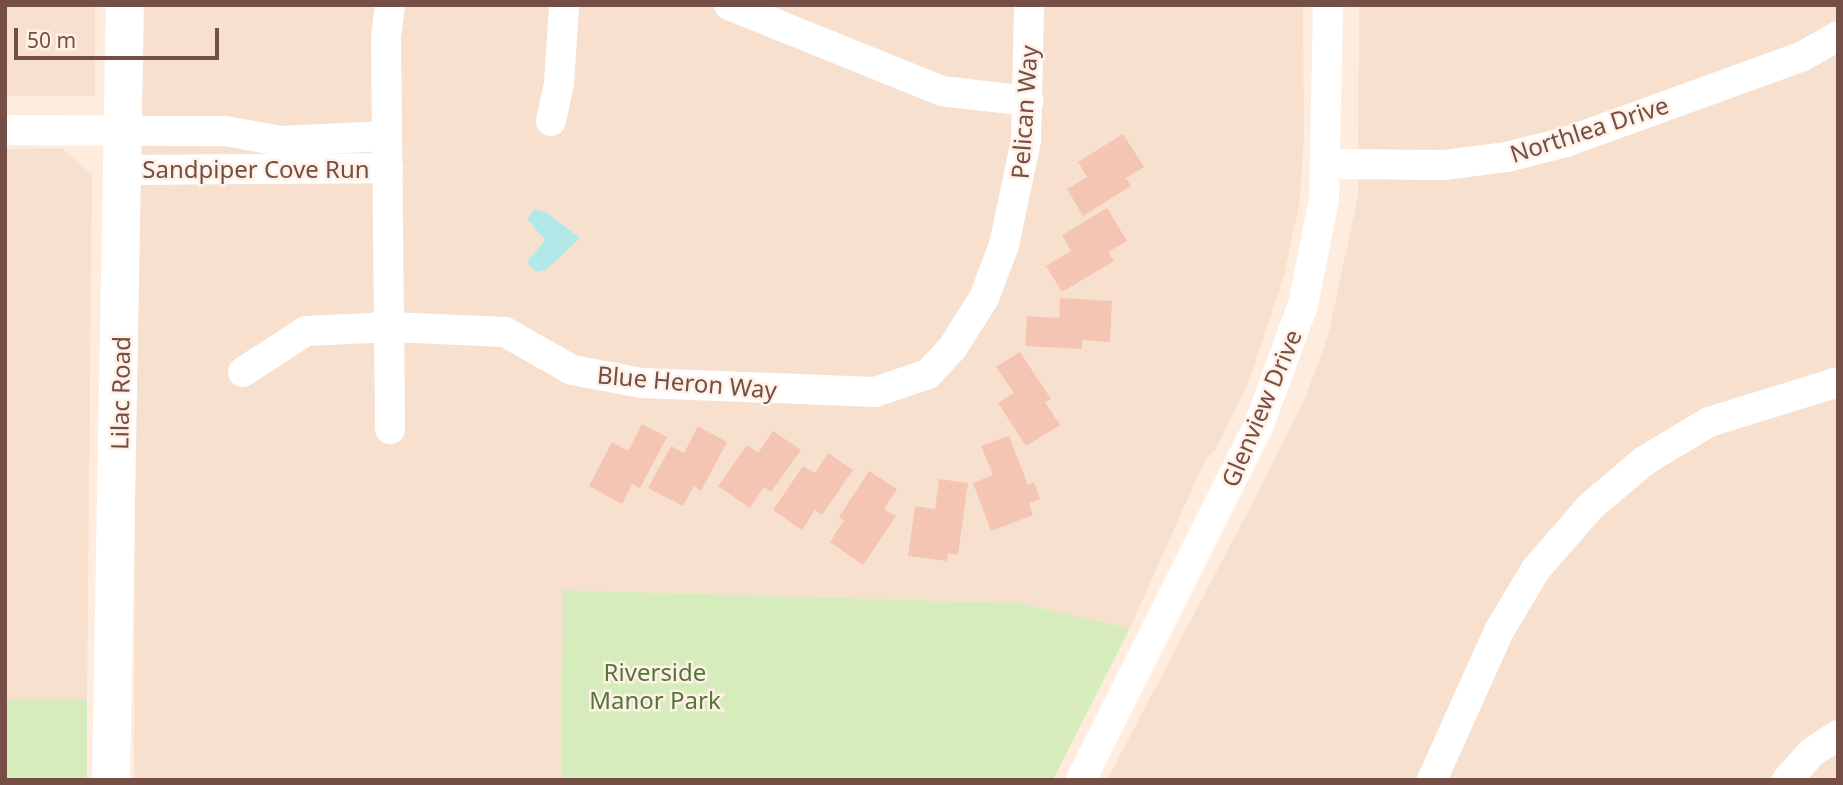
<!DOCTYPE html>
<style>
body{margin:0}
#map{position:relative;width:1843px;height:785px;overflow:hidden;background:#feedde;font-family:"Noto Sans",sans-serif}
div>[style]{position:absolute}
.residential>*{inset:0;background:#f8e0cf;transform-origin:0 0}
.green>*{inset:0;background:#d6ecbc;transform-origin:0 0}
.water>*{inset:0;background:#b2e8e8}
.building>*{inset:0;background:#f5c5b4}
.street>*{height:30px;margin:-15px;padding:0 15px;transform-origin:15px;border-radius:15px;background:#fff}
.secondary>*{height:38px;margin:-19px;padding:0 19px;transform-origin:19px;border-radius:19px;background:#fff}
span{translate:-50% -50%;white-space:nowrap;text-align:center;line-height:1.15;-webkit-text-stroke:5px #fff1e6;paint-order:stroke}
.street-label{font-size:24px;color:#754f45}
.park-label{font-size:24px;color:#54763a}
.frame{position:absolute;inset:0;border:7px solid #754f45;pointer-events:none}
.scale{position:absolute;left:14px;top:28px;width:205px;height:32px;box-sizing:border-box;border:4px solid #754f45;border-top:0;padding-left:9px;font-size:21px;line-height:24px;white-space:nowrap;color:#754f45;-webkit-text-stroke:5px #fff1e6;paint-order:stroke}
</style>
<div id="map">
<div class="residential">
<div style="left:5px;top:5px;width:90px;height:91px"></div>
<div style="clip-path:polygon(137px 5px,1303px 5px,1304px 135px,1300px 200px,1284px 276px,1250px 378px,1216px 450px,1206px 458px,1130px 628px,1017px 603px,563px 590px,561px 780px,134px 780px)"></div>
<div style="clip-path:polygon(1359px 5px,1838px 5px,1838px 780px,1107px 780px,1258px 492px,1304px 401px,1328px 336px,1358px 196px)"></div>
<div style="clip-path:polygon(62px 148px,92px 175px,87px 699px,5px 699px,5px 149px)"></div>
</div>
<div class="green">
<div style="clip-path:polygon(563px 590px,1018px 603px,1130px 628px,1053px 780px,561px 780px)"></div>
<div style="left:5px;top:699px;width:82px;height:81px"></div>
</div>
<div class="water">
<div style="clip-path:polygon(535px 209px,546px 212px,580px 238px,546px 270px,536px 272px,527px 262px,545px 240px,527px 219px)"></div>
</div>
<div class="building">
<div style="clip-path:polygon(1123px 134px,1144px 167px,1126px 178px,1131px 186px,1083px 216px,1067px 189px,1087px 177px,1078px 162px)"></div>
<div style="clip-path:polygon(1107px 208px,1127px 241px,1108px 252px,1114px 261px,1062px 292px,1046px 266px,1071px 251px,1062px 235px)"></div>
<div style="clip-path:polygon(1060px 298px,1112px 301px,1110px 342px,1082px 340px,1082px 349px,1025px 346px,1027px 316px,1059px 318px)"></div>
<div style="clip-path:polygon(1020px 352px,1051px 399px,1045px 402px,1060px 425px,1026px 446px,998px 403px,1014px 393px,996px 367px)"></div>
<div style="clip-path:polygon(642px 424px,667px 437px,640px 488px,632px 484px,622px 504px,589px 486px,612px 442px,628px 451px)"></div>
<div style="clip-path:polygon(698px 426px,727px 442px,701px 491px,694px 486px,683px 506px,648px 488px,671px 446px,684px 453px)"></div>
<div style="clip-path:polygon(773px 431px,801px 450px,771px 492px,764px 487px,750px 508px,718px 486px,747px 445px,758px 453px)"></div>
<div style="clip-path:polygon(1009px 436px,1028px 485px,1034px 482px,1040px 499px,1029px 503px,1033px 515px,991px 531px,973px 483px,993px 475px,981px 446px)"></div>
<div style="clip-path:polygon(828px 453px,853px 470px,822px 515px,815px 510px,802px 530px,773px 510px,803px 466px,815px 473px)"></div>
<div style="clip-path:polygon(869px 471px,897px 489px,884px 509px,896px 516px,863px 565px,830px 542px,844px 520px,839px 517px)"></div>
<div style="clip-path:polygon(939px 479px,968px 483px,958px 555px,948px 553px,947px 561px,908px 556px,915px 506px,935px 509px)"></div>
</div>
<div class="street">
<div style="left:390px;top:5px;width:34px;rotate:97deg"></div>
<div style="left:386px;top:39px;width:390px;rotate:89.4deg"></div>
<div style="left:729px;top:5px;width:230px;rotate:22deg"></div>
<div style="left:942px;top:91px;width:87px;rotate:6.6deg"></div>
<div style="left:551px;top:121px;width:39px;rotate:-78deg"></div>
<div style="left:559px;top:83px;width:78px;rotate:-86.3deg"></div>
<div style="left:5px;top:130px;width:220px;rotate:0.3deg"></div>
<div style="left:225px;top:131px;width:57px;rotate:10.1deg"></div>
<div style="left:281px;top:141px;width:106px;rotate:-2.7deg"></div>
<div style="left:1327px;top:164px;width:117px;rotate:0.5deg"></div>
<div style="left:1444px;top:165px;width:64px;rotate:-7.2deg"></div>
<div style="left:1507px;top:157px;width:61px;rotate:-14.3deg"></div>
<div style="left:1566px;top:142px;width:252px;rotate:-19.9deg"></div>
<div style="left:1803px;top:56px;width:40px;rotate:-29.7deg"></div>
<div style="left:125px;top:170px;width:263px;rotate:-0.4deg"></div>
<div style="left:243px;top:372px;width:75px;rotate:-33.1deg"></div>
<div style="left:306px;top:331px;width:86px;rotate:-2.7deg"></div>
<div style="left:392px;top:327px;width:113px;rotate:2.5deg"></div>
<div style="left:505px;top:332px;width:77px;rotate:29.6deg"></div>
<div style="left:572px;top:370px;width:71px;rotate:10.5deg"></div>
<div style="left:642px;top:383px;width:233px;rotate:2.2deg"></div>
<div style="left:875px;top:392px;width:56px;rotate:-18.8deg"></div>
<div style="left:928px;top:374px;width:37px;rotate:-47deg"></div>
<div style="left:953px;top:347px;width:58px;rotate:-57.7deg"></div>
<div style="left:984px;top:298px;width:57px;rotate:-69.3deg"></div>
<div style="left:1004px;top:245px;width:106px;rotate:-78.1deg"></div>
<div style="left:1026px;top:141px;width:136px;rotate:-88.7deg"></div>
<div style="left:1081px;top:780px;width:395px;rotate:-63.4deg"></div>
<div style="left:1258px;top:427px;width:130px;rotate:-69.8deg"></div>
<div style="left:1303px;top:305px;width:108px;rotate:-78.8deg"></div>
<div style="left:1324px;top:199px;width:194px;rotate:-88.8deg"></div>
<div style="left:1432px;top:780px;width:163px;rotate:-65.8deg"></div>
<div style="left:1499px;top:631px;width:72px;rotate:-59.2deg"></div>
<div style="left:1536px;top:569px;width:84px;rotate:-48.9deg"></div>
<div style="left:1591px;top:506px;width:70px;rotate:-40.3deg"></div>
<div style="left:1644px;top:461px;width:76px;rotate:-31deg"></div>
<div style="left:1709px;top:422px;width:135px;rotate:-17.2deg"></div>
<div style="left:1787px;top:780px;width:36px;rotate:-48deg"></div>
<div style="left:1811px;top:753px;width:32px;rotate:-34deg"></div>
</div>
<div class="secondary">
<div style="left:111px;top:780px;width:775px;rotate:-88.97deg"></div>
</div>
<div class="street-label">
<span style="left:1024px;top:112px;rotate:-86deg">Pelican Way</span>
<span style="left:1589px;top:129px;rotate:-18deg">Northlea Drive</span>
<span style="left:256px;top:169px">Sandpiper Cove Run</span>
<span style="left:687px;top:382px;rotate:5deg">Blue Heron Way</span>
<span style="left:120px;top:393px;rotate:-89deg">Lilac Road</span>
<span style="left:1261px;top:408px;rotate:-67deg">Glenview Drive</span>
</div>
<div class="park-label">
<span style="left:655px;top:686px">Riverside<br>Manor Park</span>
</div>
<div class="frame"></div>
<div class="scale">50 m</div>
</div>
